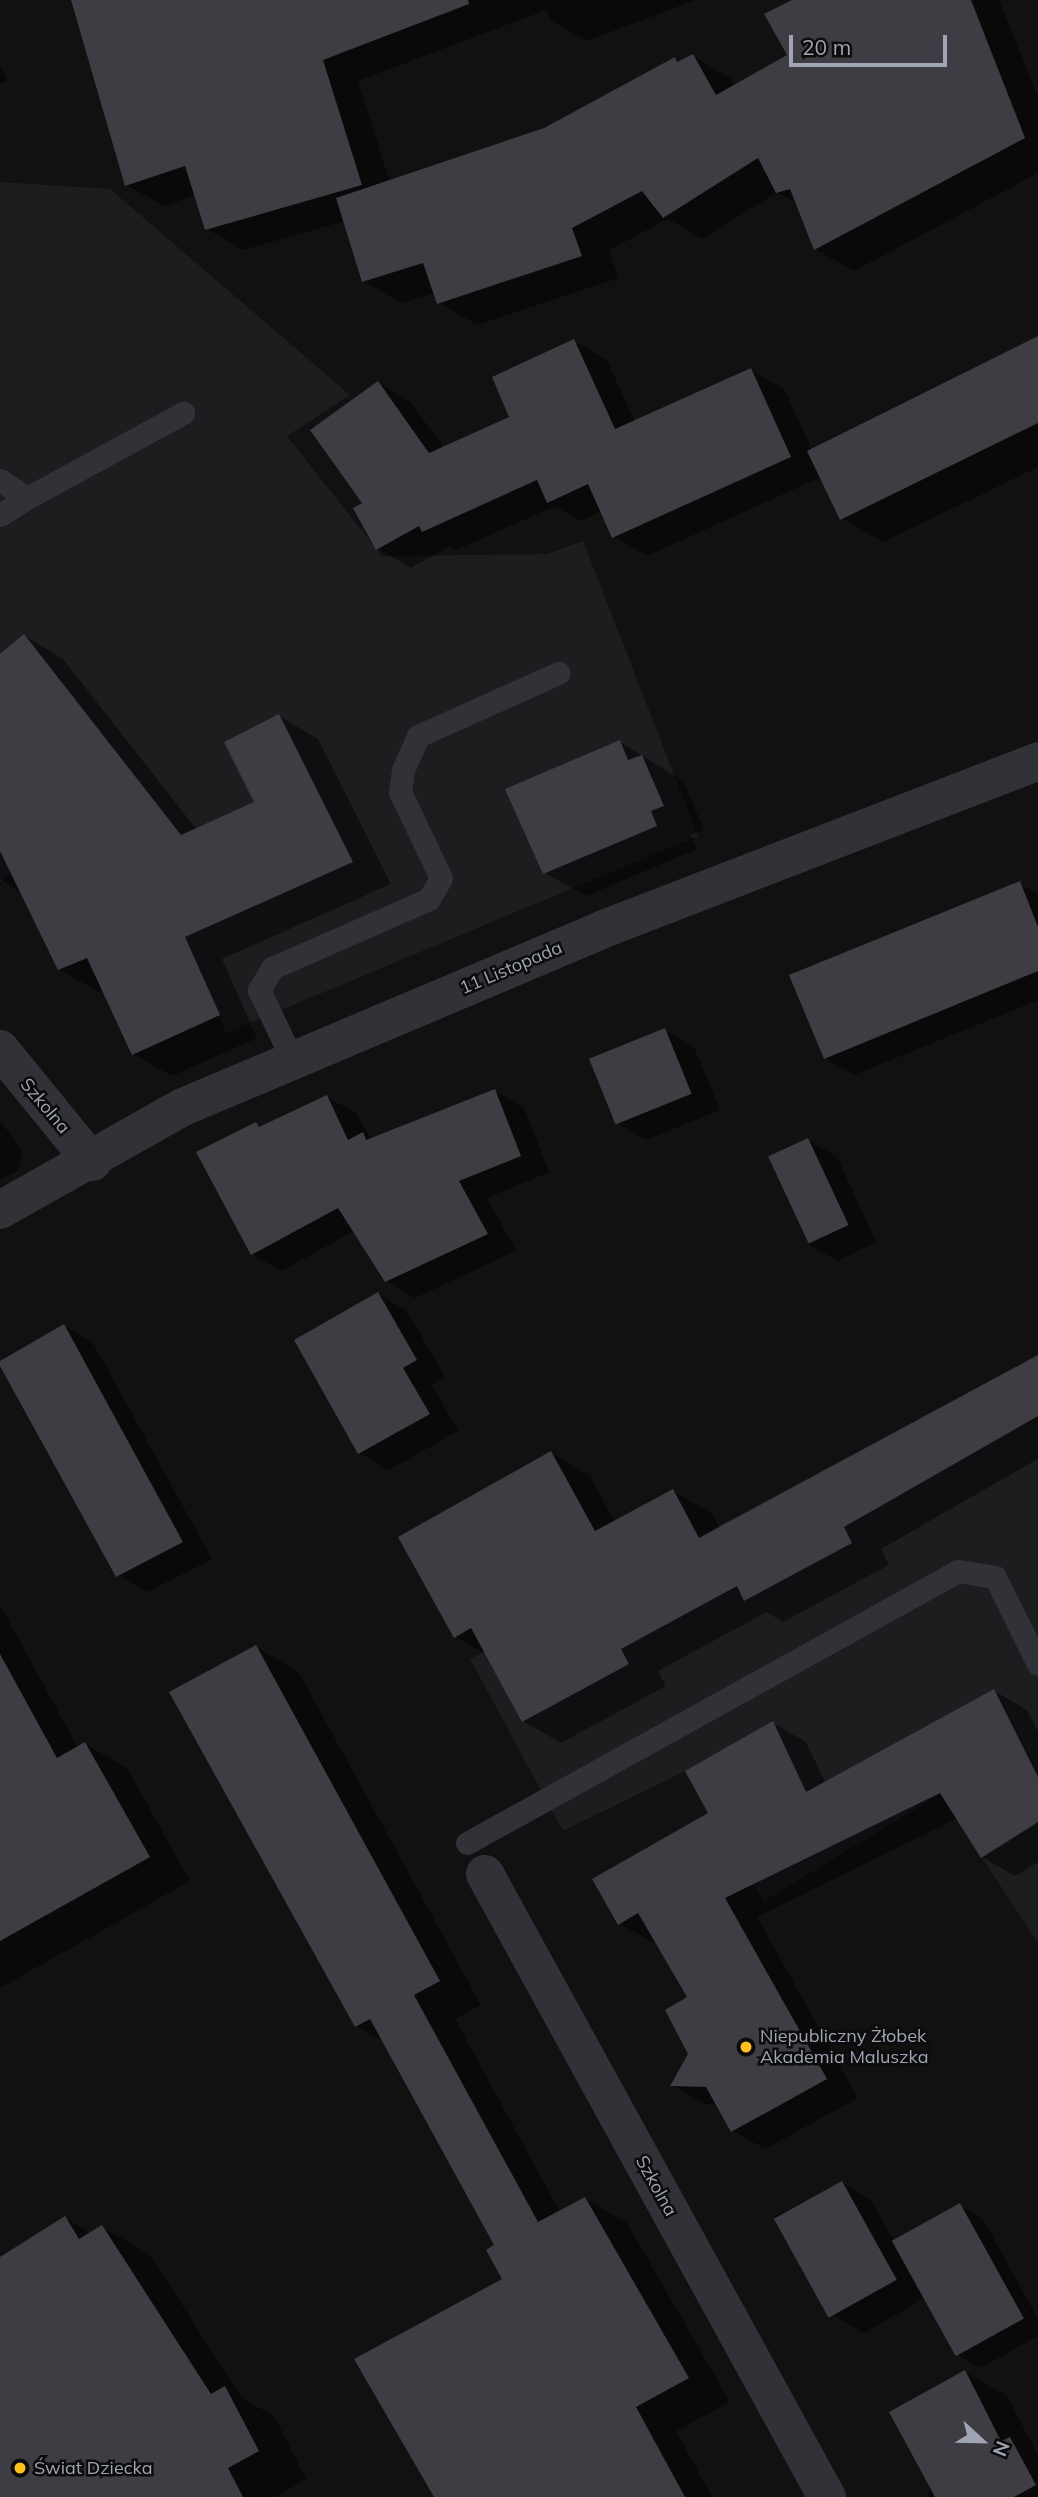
<!DOCTYPE html>
<meta charset="utf-8">
<style>
body{margin:0}
#map{position:relative;width:1038px;height:2497px;overflow:hidden;background:#111112;font-family:Mulish,sans-serif}
div>[style]{position:absolute}
.built>*{inset:0;background:#1c1d1f}
.shadow>*{inset:0;background:#0007}
.building>*{inset:0;background:#3d3d43;transform-origin:0 0}
.lane>*{height:23px;margin:-11.5px;padding:0 11.5px;transform-origin:11.5px;border-radius:11.5px;background:#313238}
.street>*{height:38px;margin:-19px;padding:0 19px;transform-origin:19px;border-radius:19px;background:#313238}
.dots>*{width:19px;height:19px;translate:-50% -50%;box-sizing:border-box;border:4px solid #0c0c0d;border-radius:50%}
span{translate:-50% -50%;white-space:nowrap;text-align:center;line-height:1.15;-webkit-text-stroke:5px #0c0c0d;paint-order:stroke}
.street-label{font-size:18px;color:#a0a5b5}
.poi-label{font-size:18px;color:#a0a5b5}
.left{translate:0 -50%;text-align:left}
.north{position:absolute;left:947px;top:2406px;width:70px;height:70px;-webkit-text-stroke:5px #0c0c0d;paint-order:stroke;rotate:112deg;font-size:19px;font-weight:700;line-height:28px;text-align:center;color:#a0a5b5}
.north::after{content:'';display:block;margin:auto;width:24px;height:32px;background:#a0a5b5;clip-path:polygon(50% 0,100% 100%,50% 72%,0 100%)}
.scale{position:absolute;left:789px;top:35px;width:158px;height:32px;box-sizing:border-box;border:4px solid #a0a5b5;border-top:0;padding-left:9px;font-size:21px;line-height:24px;white-space:nowrap;color:#a0a5b5;-webkit-text-stroke:5px #0c0c0d;paint-order:stroke}
</style>
<div id="map">
<div class="built">
<div style="clip-path:polygon(0 182px,110px 189px,350px 395px,287px 436px,382px 556px,547px 554px,583px 541px,698px 836px,226px 1033px,219px 1016px,132px 1055px,87px 958px,58px 970px,31px 915px,61px 903px,31px 861px,0 882px)"></div>
<div style="clip-path:polygon(1038px 1355px,1038px 1943px,940px 1794px,764px 1901px,685px 1771px,563px 1831px,470px 1659px)"></div>
</div>
<div class="shadow">
<div style="clip-path:polygon(72px 0,695px 0,587px 41px,550px 20px,546px 10px,358px 81px,390px 182px,544px 129px,675px 59px,680px 63px,693px 56px,731px 79px,735px 86px,790px 55px,796px 0,999px 0,1038px 97px,1038px 173px,854px 271px,815px 249px,798px 204px,777px 192px,702px 239px,668px 219px,609px 250px,619px 278px,477px 325px,438px 302px,435px 293px,402px 303px,363px 281px,345px 221px,243px 250px,207px 229px,196px 195px,164px 206px,127px 185px)"></div>
<div style="clip-path:polygon(0 64px,7px 81px,0 84px)"></div>
<div style="clip-path:polygon(1038px 338px,1038px 467px,883px 542px,841px 518px,821px 477px,647px 556px,614px 536px,602px 511px,581px 521px,555px 506px,456px 550px,450px 546px,411px 568px,377px 548px,365px 504px,378px 383px,411px 403px,444px 448px,512px 418px,574px 341px,607px 360px,635px 422px,751px 370px,784px 389px,812px 450px)"></div>
<div style="clip-path:polygon(25px 636px,63px 659px,197px 830px,256px 803px,279px 716px,318px 739px,391px 884px,222px 959px,257px 1038px,172px 1076px,133px 1054px,103px 989px,98px 992px,59px 969px,22px 893px,0 879px,0 656px)"></div>
<div style="clip-path:polygon(620px 742px,683px 781px,704px 830px,691px 835px,697px 849px,586px 896px,545px 873px)"></div>
<div style="clip-path:polygon(1019px 883px,1038px 894px,1038px 1000px,854px 1075px,825px 1058px)"></div>
<div style="clip-path:polygon(665px 1030px,694px 1047px,720px 1110px,646px 1140px,616px 1122px)"></div>
<div style="clip-path:polygon(495px 1091px,524px 1108px,549px 1172px,487px 1198px,516px 1251px,415px 1298px,386px 1281px,354px 1231px,281px 1271px,252px 1254px,256px 1124px,262px 1127px,327px 1097px,356px 1113px,372px 1140px)"></div>
<div style="clip-path:polygon(0 1121px,23px 1151px,19px 1170px,0 1180px)"></div>
<div style="clip-path:polygon(808px 1140px,837px 1157px,876px 1242px,838px 1261px,808px 1244px)"></div>
<div style="clip-path:polygon(378px 1294px,407px 1311px,445px 1377px,432px 1385px,458px 1431px,389px 1470px,359px 1453px)"></div>
<div style="clip-path:polygon(64px 1326px,93px 1343px,212px 1559px,147px 1592px,118px 1575px)"></div>
<div style="clip-path:polygon(1038px 1357px,1038px 1459px,881px 1549px,889px 1565px,783px 1622px,767px 1612px,658px 1671px,666px 1686px,561px 1743px,523px 1721px,488px 1655px,455px 1637px,551px 1453px,589px 1475px,615px 1522px,673px 1491px,711px 1513px,720px 1529px)"></div>
<div style="clip-path:polygon(0 1605px,78px 1748px,85px 1744px,127px 1768px,190px 1881px,0 1988px)"></div>
<div style="clip-path:polygon(256px 1647px,298px 1671px,481px 2005px,455px 2019px,560px 2212px,585px 2199px,627px 2223px,730px 2402px,676px 2431px,712px 2497px,436px 2497px,505px 2279px,497px 2246px,385px 2042px,356px 2026px)"></div>
<div style="clip-path:polygon(994px 1691px,1027px 1710px,1038px 1732px,1038px 1862px,1015px 1876px,982px 1857px,958px 1818px,757px 1917px,858px 2098px,765px 2149px,732px 2130px,718px 2104px,705px 2104px,673px 2086px,690px 2054px,690px 1998px,656px 1940px,652px 1942px,619px 1923px,710px 1813px,773px 1723px,806px 1742px,826px 1784px)"></div>
<div style="clip-path:polygon(842px 2183px,871px 2200px,896px 2245px,960px 2205px,983px 2219px,1038px 2319px,1038px 2336px,981px 2368px,958px 2355px,926px 2297px,864px 2333px,835px 2316px,775px 2216px)"></div>
<div style="clip-path:polygon(65px 2218px,92px 2234px,102px 2227px,150px 2255px,242px 2398px,274px 2416px,306px 2479px,276px 2497px,0 2497px,0 2259px)"></div>
<div style="clip-path:polygon(965px 2372px,1007px 2396px,1038px 2455px,1038px 2497px,927px 2497px)"></div>
</div>
<div class="building">
<div style="clip-path:polygon(71px 0,468px 0,469px 4px,323px 60px,362px 185px,205px 230px,185px 166px,125px 186px)"></div>
<div style="clip-path:polygon(792px 0,971px 0,1025px 138px,814px 250px,790px 189px,776px 193px,758px 158px,663px 218px,642px 191px,572px 228px,582px 256px,437px 304px,423px 263px,362px 282px,336px 198px,544px 128px,675px 57px,677px 62px,693px 54px,716px 95px,787px 55px,764px 14px)"></div>
<div style="clip-path:polygon(1038px 336px,1038px 423px,840px 520px,807px 451px)"></div>
<div style="clip-path:polygon(574px 339px,615px 429px,751px 368px,791px 457px,612px 538px,588px 484px,547px 503px,537px 480px,422px 532px,419px 526px,376px 550px,353px 508px,362px 503px,310px 430px,378px 381px,429px 453px,509px 417px,492px 377px)"></div>
<div style="clip-path:polygon(24px 634px,181px 835px,254px 802px,224px 742px,279px 714px,353px 862px,185px 937px,220px 1015px,132px 1055px,87px 958px,58px 970px,0 851px,0 654px)"></div>
<div style="clip-path:polygon(620px 740px,628px 760px,642px 755px,664px 806px,651px 811px,657px 826px,543px 874px,505px 789px)"></div>
<div style="clip-path:polygon(1020px 881px,1038px 927px,1038px 971px,824px 1059px,789px 975px)"></div>
<div style="left:665px;top:1028px;width:71px;height:82px;rotate:68deg"></div>
<div style="clip-path:polygon(495px 1089px,521px 1156px,459px 1181px,488px 1234px,385px 1282px,338px 1208px,251px 1255px,196px 1152px,256px 1122px,259px 1127px,327px 1095px,348px 1140px,363px 1132px,366px 1140px)"></div>
<div style="left:808px;top:1138px;width:96px;height:44px;rotate:65deg"></div>
<div style="clip-path:polygon(378px 1292px,417px 1360px,403px 1368px,430px 1414px,358px 1454px,294px 1340px)"></div>
<div style="clip-path:polygon(64px 1324px,183px 1542px,116px 1577px,0 1366px,0 1361px)"></div>
<div style="clip-path:polygon(1038px 1355px,1038px 1416px,844px 1527px,852px 1543px,744px 1601px,737px 1586px,621px 1649px,629px 1664px,522px 1722px,471px 1628px,454px 1638px,398px 1537px,551px 1451px,595px 1531px,673px 1489px,699px 1538px)"></div>
<div style="clip-path:polygon(256px 1645px,440px 1981px,414px 1995px,538px 2222px,585px 2197px,689px 2378px,636px 2407px,685px 2497px,434px 2497px,354px 2359px,502px 2279px,486px 2250px,494px 2245px,370px 2019px,355px 2027px,169px 1692px)"></div>
<div style="clip-path:polygon(0 1654px,57px 1758px,85px 1742px,150px 1857px,0 1941px)"></div>
<div style="clip-path:polygon(994px 1689px,1038px 1777px,1038px 1822px,981px 1858px,940px 1793px,725px 1898px,827px 2079px,731px 2132px,706px 2087px,670px 2086px,688px 2054px,665px 2010px,687px 1997px,638px 1913px,618px 1925px,592px 1879px,708px 1813px,685px 1771px,773px 1721px,806px 1792px)"></div>
<div style="left:842px;top:2181px;width:113px;height:78px;rotate:61deg"></div>
<div style="left:960px;top:2203px;width:132px;height:78px;rotate:61deg"></div>
<div style="clip-path:polygon(65px 2216px,79px 2239px,102px 2225px,211px 2394px,225px 2386px,259px 2451px,228px 2468px,243px 2497px,0 2497px,0 2257px)"></div>
<div style="clip-path:polygon(965px 2370px,1001px 2441px,1010px 2437px,1036px 2485px,1014px 2497px,935px 2497px,889px 2412px)"></div>
</div>
<div class="lane">
<div style="left:0;top:480px;width:32px;rotate:34deg"></div>
<div style="left:27px;top:498px;width:178px;rotate:-28.6deg"></div>
<div style="left:0;top:515px;width:32px;rotate:-32deg"></div>
<div style="left:293px;top:1061px;width:79px;rotate:-115.6deg"></div>
<div style="left:259px;top:990px;width:26px;rotate:-59deg"></div>
<div style="left:272px;top:968px;width:171px;rotate:-23.7deg"></div>
<div style="left:429px;top:899px;width:24px;rotate:-60deg"></div>
<div style="left:441px;top:878px;width:95px;rotate:-115.5deg"></div>
<div style="left:400px;top:792px;width:22px;rotate:-82deg"></div>
<div style="left:403px;top:770px;width:37px;rotate:-66deg"></div>
<div style="left:418px;top:736px;width:154px;rotate:-24.2deg"></div>
<div style="left:467px;top:1843px;width:561px;rotate:-28.99deg"></div>
<div style="left:958px;top:1571px;width:37px;rotate:9deg"></div>
<div style="left:995px;top:1577px;width:97px;rotate:63.7deg"></div>
</div>
<div class="street">
<div style="left:0;top:1049px;width:146px;rotate:50.8deg"></div>
<div style="left:0;top:1210px;width:210px;rotate:-29.4deg"></div>
<div style="left:183px;top:1107px;width:454px;rotate:-22.9deg"></div>
<div style="left:601px;top:930px;width:469px;rotate:-21.1deg"></div>
<div style="left:485px;top:1874px;width:711px;rotate:61.24deg"></div>
</div>
<div class="dots">
<div style="left:746px;top:2047px;background:#ffbf1c"></div>
<div style="left:20px;top:2468px;background:#ffbf1c"></div>
</div>
<div class="street-label">
<span style="left:511px;top:968px;rotate:-23deg">11 Listopada</span>
<span style="left:45px;top:1106px;rotate:50deg">Szkolna</span>
<span style="left:656px;top:2186px;rotate:61deg">Szkolna</span>
</div>
<div class="poi-label">
<span class="left" style="left:760px;top:2047px">Niepubliczny Żłobek<br>Akademia Maluszka</span>
<span class="left" style="left:34px;top:2468px">Świat Dziecka</span>
</div>
<div class="north">N</div>
<div class="scale">20 m</div>
</div>
